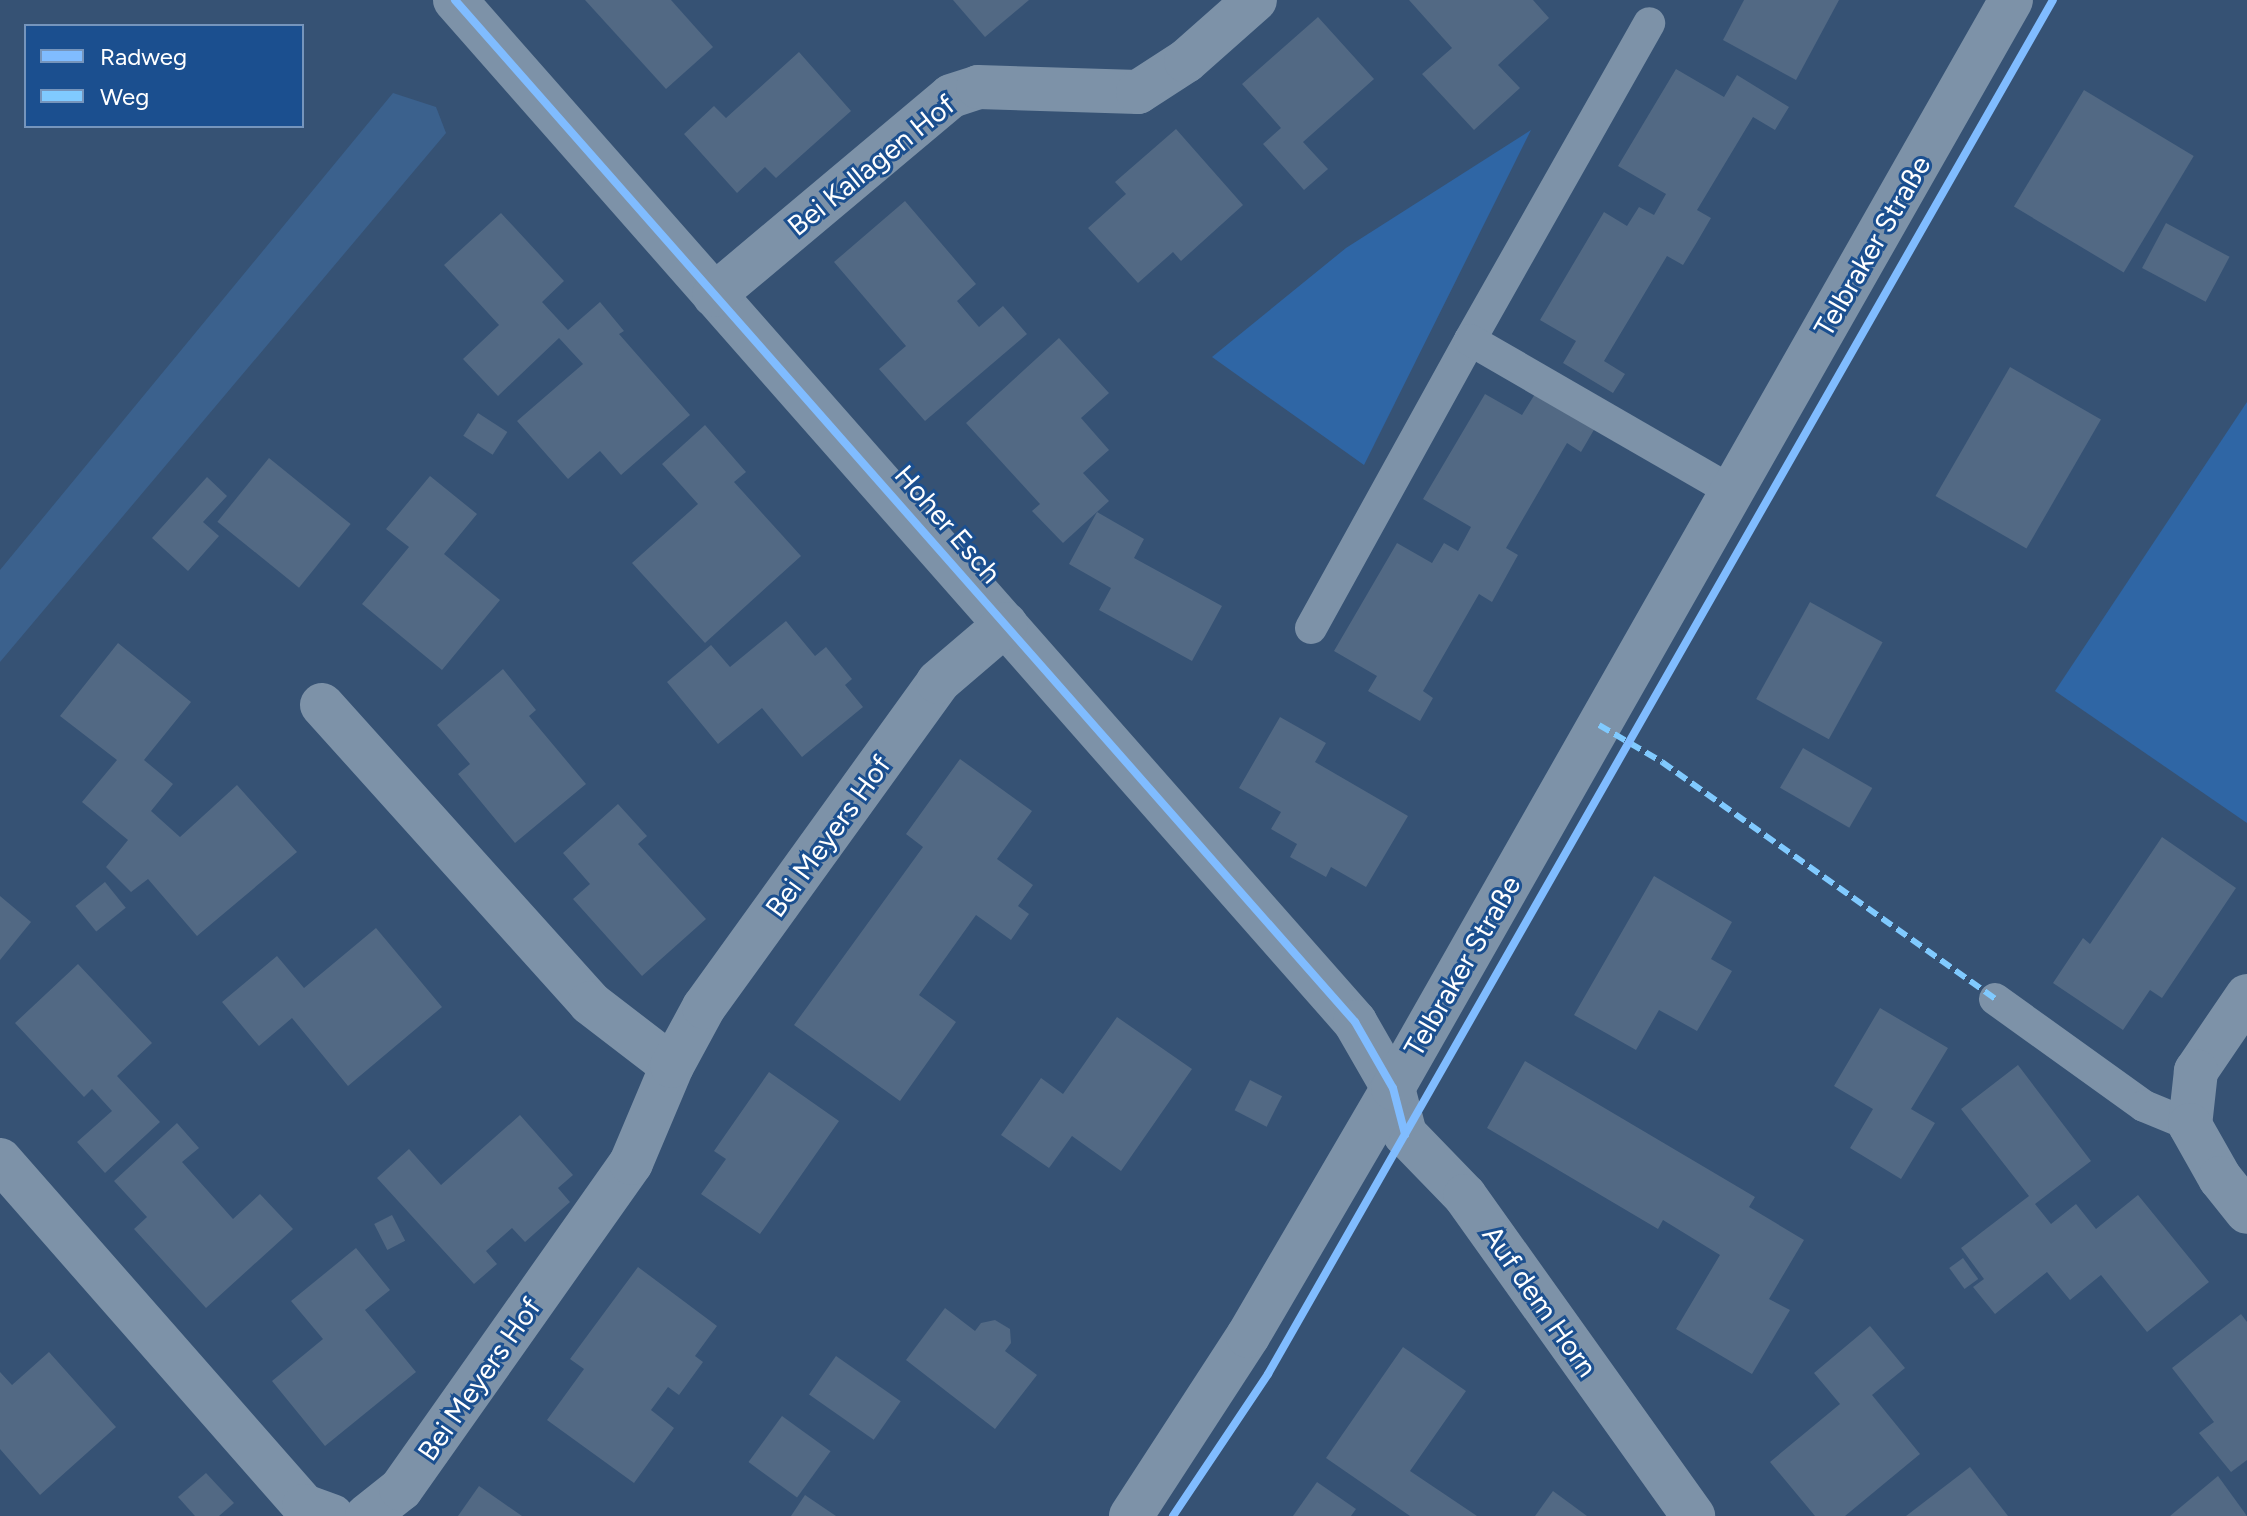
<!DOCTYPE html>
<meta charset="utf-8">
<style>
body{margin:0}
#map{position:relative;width:2247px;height:1516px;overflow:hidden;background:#365274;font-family:Figtree,sans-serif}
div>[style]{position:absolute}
.green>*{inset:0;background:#2f66a5}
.water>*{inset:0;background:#3b618d}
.building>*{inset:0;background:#526984;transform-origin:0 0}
.service>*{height:32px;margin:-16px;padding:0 16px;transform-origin:16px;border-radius:16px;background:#7d92a8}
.minor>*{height:44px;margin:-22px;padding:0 22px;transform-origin:22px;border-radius:22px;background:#7d92a8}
.tertiary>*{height:44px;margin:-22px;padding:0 22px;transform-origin:22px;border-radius:22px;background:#7d92a8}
.quiet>*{height:6px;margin-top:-3px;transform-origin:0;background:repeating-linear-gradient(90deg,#80caff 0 12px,transparent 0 18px)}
.cycleway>*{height:8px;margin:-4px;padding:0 4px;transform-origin:4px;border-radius:4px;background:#80bcff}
span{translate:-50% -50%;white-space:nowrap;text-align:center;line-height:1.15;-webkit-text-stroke:6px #1b4f8f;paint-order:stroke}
.street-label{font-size:28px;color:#fff}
.legend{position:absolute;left:24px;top:24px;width:280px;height:104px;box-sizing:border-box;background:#1b4f8f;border:2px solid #7695bc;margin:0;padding:10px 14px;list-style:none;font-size:24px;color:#fff}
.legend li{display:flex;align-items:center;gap:16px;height:40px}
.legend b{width:40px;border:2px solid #7695bc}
</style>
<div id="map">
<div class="green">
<div style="clip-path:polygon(1531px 130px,1364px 465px,1212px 357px,1346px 248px)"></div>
<div style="clip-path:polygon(2247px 402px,2247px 823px,2055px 691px)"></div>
</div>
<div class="water">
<div style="clip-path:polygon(393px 93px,436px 107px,446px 133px,0 662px,0 570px)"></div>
</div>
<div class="building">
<div style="clip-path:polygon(585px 0,671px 0,713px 47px,666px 89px)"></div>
<div style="clip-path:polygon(953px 0,1029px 0,985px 37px)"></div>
<div style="clip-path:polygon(1409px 0,1533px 0,1549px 18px,1498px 65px,1520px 88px,1474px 130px,1422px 74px,1452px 48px)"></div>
<div style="clip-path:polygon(1744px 0,1839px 0,1796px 80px,1723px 40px)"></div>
<div style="clip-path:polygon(1318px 17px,1374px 79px,1303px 142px,1328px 169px,1304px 190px,1263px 144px,1281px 128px,1242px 84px)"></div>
<div style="clip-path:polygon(799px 52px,851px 111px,776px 178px,765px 167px,737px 193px,684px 134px,714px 106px,726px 118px)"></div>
<div style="clip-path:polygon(1676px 69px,1724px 97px,1737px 75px,1789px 107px,1775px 130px,1753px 117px,1697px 210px,1711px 218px,1697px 242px,1683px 265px,1667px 256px,1604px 361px,1625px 374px,1613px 393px,1563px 363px,1576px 341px,1540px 320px,1604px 212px,1627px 226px,1639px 207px,1654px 215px,1666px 194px,1618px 166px)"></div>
<div style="left:2084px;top:90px;width:128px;height:136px;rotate:31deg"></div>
<div style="clip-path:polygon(1176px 129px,1243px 205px,1181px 261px,1173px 252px,1138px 283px,1088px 228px,1126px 194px,1115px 182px)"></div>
<div style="clip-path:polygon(905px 201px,976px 284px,957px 301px,979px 327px,1003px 306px,1027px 334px,925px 421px,879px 369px,906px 346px,834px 262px)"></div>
<div style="clip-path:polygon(501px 213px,564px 281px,542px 302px,568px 330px,600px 302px,624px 331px,619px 334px,690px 415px,621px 475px,600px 451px,568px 479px,517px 421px,583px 364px,559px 338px,498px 396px,463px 359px,499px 325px,444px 265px)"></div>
<div style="left:2166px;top:223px;width:72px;height:51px;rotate:28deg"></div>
<div style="clip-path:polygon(1059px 338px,1109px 393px,1081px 418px,1109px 450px,1083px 473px,1109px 501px,1063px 543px,1032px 511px,1040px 504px,966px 423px)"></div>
<div style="left:2010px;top:367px;width:105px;height:149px;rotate:30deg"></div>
<div style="clip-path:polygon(1485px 394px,1522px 415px,1535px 394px,1595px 428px,1581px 452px,1567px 443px,1506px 548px,1518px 555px,1492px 602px,1479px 594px,1423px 691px,1433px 698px,1420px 721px,1368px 691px,1377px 676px,1334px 651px,1397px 543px,1432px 563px,1444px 543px,1458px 551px,1471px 527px,1423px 499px)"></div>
<div style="left:478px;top:413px;width:35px;height:27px;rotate:33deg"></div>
<div style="clip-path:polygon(705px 425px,746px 472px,734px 482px,801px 556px,705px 643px,632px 563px,698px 504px,662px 464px)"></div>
<div style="left:269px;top:458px;width:105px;height:82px;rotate:39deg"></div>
<div style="clip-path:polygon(430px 476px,477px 514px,444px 554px,500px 600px,442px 670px,362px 604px,409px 547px,386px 529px)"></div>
<div style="clip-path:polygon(207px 477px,227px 496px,203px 522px,219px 536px,188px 571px,152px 538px)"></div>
<div style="clip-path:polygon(1097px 512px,1144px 539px,1134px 558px,1222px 606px,1192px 661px,1099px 610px,1111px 588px,1069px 564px)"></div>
<div style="left:1810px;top:602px;width:83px;height:111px;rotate:29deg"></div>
<div style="clip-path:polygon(786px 621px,815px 656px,826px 647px,852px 679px,845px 685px,863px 707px,802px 757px,762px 708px,718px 744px,667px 682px,711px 645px,730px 667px)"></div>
<div style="clip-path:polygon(118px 643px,191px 702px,144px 760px,173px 784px,151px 811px,180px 837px,237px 785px,297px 852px,197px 936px,148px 879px,131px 892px,106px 867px,128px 840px,82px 802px,117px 760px,60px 716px)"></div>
<div style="clip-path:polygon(503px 669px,536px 710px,529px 716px,586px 784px,515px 843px,458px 774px,470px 764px,437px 725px)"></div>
<div style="clip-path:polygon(1280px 717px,1326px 743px,1315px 762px,1408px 816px,1366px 887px,1331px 867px,1326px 877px,1290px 857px,1297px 844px,1271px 829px,1281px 812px,1239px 788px)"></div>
<div style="left:1803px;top:748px;width:80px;height:46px;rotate:30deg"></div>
<div style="clip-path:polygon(960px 759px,1032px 811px,997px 859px,1033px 885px,1018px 906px,1029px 914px,1011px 940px,976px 915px,919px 995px,956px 1022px,900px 1101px,794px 1025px,923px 847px,906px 834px)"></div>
<div style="clip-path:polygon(618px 804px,647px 836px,638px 844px,706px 919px,642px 976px,573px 899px,590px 884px,563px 853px)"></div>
<div style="clip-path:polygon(2162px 837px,2236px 888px,2162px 998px,2150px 990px,2123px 1030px,2053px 983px,2083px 938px,2090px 944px)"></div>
<div style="clip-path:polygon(1654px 876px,1732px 922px,1711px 959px,1732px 971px,1697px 1031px,1659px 1010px,1636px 1050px,1574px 1015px)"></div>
<div style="left:105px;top:882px;width:33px;height:38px;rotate:51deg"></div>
<div style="clip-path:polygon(0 896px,31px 922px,0 960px)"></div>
<div style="clip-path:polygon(376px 928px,442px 1007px,348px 1086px,292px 1018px,259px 1046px,222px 1002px,277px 956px,304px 988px)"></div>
<div style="clip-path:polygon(78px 964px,152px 1043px,117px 1076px,160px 1122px,105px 1173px,77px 1142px,112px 1111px,92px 1089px,84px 1097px,15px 1023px)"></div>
<div style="clip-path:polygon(1880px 1008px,1948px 1048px,1911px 1109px,1935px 1123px,1901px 1179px,1850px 1148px,1873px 1109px,1834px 1086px)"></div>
<div style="clip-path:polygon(1117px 1017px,1192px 1069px,1121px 1171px,1072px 1136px,1049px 1168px,1001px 1135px,1041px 1078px,1063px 1094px)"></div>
<div style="clip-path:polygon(1525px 1061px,1755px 1197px,1749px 1207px,1804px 1240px,1769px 1299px,1790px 1310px,1752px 1374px,1676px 1329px,1720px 1255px,1663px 1220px,1658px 1229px,1487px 1128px)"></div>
<div style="clip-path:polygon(2018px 1065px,2091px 1161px,2035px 1204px,2051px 1224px,2076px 1204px,2096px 1229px,2138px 1195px,2209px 1282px,2147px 1332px,2101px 1275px,2070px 1300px,2047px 1272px,1995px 1314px,1973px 1287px,1984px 1279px,1961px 1248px,2029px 1196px,1961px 1109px)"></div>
<div style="clip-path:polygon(769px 1072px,839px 1121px,760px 1234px,701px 1194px,726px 1159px,714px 1151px)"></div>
<div style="left:1250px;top:1080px;width:36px;height:34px;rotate:27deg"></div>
<div style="clip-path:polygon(520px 1115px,573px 1175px,558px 1188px,570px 1202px,525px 1242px,512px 1228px,486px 1251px,497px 1264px,474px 1284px,377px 1178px,409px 1149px,441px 1185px)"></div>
<div style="clip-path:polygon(177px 1123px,199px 1148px,182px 1162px,233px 1219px,260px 1194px,293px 1229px,206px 1308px,134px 1229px,147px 1217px,114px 1181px)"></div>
<div style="left:392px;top:1215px;width:29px;height:20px;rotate:63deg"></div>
<div style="clip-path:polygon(356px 1248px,390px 1290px,365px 1310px,416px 1372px,325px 1446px,272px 1381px,323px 1339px,291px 1301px)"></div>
<div style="left:1963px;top:1258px;width:26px;height:17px;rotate:54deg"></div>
<div style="clip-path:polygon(638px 1267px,717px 1326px,695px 1356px,703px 1362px,679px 1395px,668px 1387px,651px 1410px,674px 1428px,634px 1483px,547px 1420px,584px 1369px,570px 1359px)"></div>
<div style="clip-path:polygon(945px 1308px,975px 1331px,981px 1323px,995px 1320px,1010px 1329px,1011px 1343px,1005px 1351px,1037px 1375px,995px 1429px,906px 1360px)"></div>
<div style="clip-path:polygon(2241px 1314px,2247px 1322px,2247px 1460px,2231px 1472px,2199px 1433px,2214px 1422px,2172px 1368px)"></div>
<div style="clip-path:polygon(1870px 1326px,1905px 1368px,1872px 1395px,1920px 1454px,1845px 1516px,1815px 1516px,1770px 1462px,1840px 1404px,1814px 1373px)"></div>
<div style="clip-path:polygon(1403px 1347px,1466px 1391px,1410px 1471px,1477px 1516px,1410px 1516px,1326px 1458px)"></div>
<div style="clip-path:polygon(49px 1352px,116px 1427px,40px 1495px,0 1449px,0 1372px,12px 1385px)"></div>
<div style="left:836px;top:1356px;width:79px;height:47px;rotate:35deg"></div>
<div style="left:782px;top:1416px;width:60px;height:57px;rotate:36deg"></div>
<div style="clip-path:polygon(1970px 1467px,2008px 1516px,1906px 1516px)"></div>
<div style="clip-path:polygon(206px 1473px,234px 1503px,219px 1516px,195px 1516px,178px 1497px)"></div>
<div style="clip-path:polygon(2218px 1476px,2247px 1516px,2170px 1516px)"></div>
<div style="clip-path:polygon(1317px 1482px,1356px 1509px,1351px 1516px,1293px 1516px)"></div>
<div style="clip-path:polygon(479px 1486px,522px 1516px,458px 1516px)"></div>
<div style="clip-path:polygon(1553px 1491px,1587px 1516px,1535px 1516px)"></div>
<div style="clip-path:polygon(805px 1495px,836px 1516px,791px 1516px)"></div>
</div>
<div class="service">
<div style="left:1470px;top:340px;width:364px;rotate:-60.5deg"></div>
<div style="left:1311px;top:628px;width:329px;rotate:-61.1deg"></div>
<div style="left:1470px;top:340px;width:302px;rotate:30deg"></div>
<div style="left:1995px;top:999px;width:183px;rotate:35.7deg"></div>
<div style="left:2144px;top:1106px;width:50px;rotate:22.4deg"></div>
</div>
<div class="minor">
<div style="left:455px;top:0;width:1362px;rotate:48.63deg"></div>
<div style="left:1355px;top:1022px;width:76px;rotate:60.1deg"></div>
<div style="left:1393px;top:1088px;width:48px;rotate:75.4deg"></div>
<div style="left:1405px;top:1134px;width:86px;rotate:45.9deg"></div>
<div style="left:1465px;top:1196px;width:393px;rotate:54.5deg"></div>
<div style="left:714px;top:295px;width:309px;rotate:-40deg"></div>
<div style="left:951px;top:96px;width:28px;rotate:-18deg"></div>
<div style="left:978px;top:87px;width:160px;rotate:1.8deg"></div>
<div style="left:1138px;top:92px;width:57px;rotate:-32.9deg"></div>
<div style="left:1186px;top:61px;width:92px;rotate:-41.5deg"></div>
<div style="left:322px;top:705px;width:401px;rotate:48deg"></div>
<div style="left:590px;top:1003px;width:103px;rotate:37.5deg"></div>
<div style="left:2247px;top:996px;width:91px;rotate:124.2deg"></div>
<div style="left:2196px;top:1071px;width:54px;rotate:96.3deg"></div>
<div style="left:2190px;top:1125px;width:61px;rotate:60.5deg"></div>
<div style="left:2220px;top:1178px;width:43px;rotate:51.5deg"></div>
<div style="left:0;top:1160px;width:461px;rotate:48.7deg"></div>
<div style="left:304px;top:1506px;width:30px;rotate:20deg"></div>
<div style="left:367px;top:1516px;width:43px;rotate:-38.5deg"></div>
<div style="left:401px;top:1489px;width:399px;rotate:-54.8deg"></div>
<div style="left:631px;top:1163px;width:105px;rotate:-67.1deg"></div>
<div style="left:672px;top:1066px;width:67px;rotate:-61.5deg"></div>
<div style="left:704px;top:1007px;width:400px;rotate:-54.2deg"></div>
<div style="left:938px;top:682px;width:89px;rotate:-40.5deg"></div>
</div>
<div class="tertiary">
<div style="left:1131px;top:1516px;width:215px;rotate:-57deg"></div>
<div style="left:1248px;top:1336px;width:287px;rotate:-59.7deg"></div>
<div style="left:1393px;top:1088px;width:1251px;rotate:-60.4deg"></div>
</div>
<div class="quiet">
<div style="left:1599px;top:725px;width:73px;rotate:30.4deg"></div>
<div style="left:1662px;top:762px;width:409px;rotate:35.4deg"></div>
</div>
<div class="cycleway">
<div style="left:455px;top:0;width:1362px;rotate:48.63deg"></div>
<div style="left:1355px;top:1022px;width:76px;rotate:60.1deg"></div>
<div style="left:1393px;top:1088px;width:48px;rotate:75.4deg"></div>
<div style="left:1173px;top:1516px;width:171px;rotate:-56.2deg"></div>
<div style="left:1268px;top:1374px;width:1582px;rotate:-60.26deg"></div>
</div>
<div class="street-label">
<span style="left:871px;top:165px;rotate:-39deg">Bei Kallagen Hof</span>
<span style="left:1872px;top:246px;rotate:-60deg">Telbraker Straße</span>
<span style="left:948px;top:524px;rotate:49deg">Hoher Esch</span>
<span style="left:828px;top:836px;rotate:-54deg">Bei Meyers Hof</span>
<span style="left:1462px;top:966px;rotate:-60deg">Telbraker Straße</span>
<span style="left:1540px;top:1301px;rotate:55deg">Auf dem Horn</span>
<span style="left:479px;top:1379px;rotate:-55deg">Bei Meyers Hof</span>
</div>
<ul class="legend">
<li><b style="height:10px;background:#80bcff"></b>Radweg</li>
<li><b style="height:10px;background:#80caff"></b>Weg</li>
</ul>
</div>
